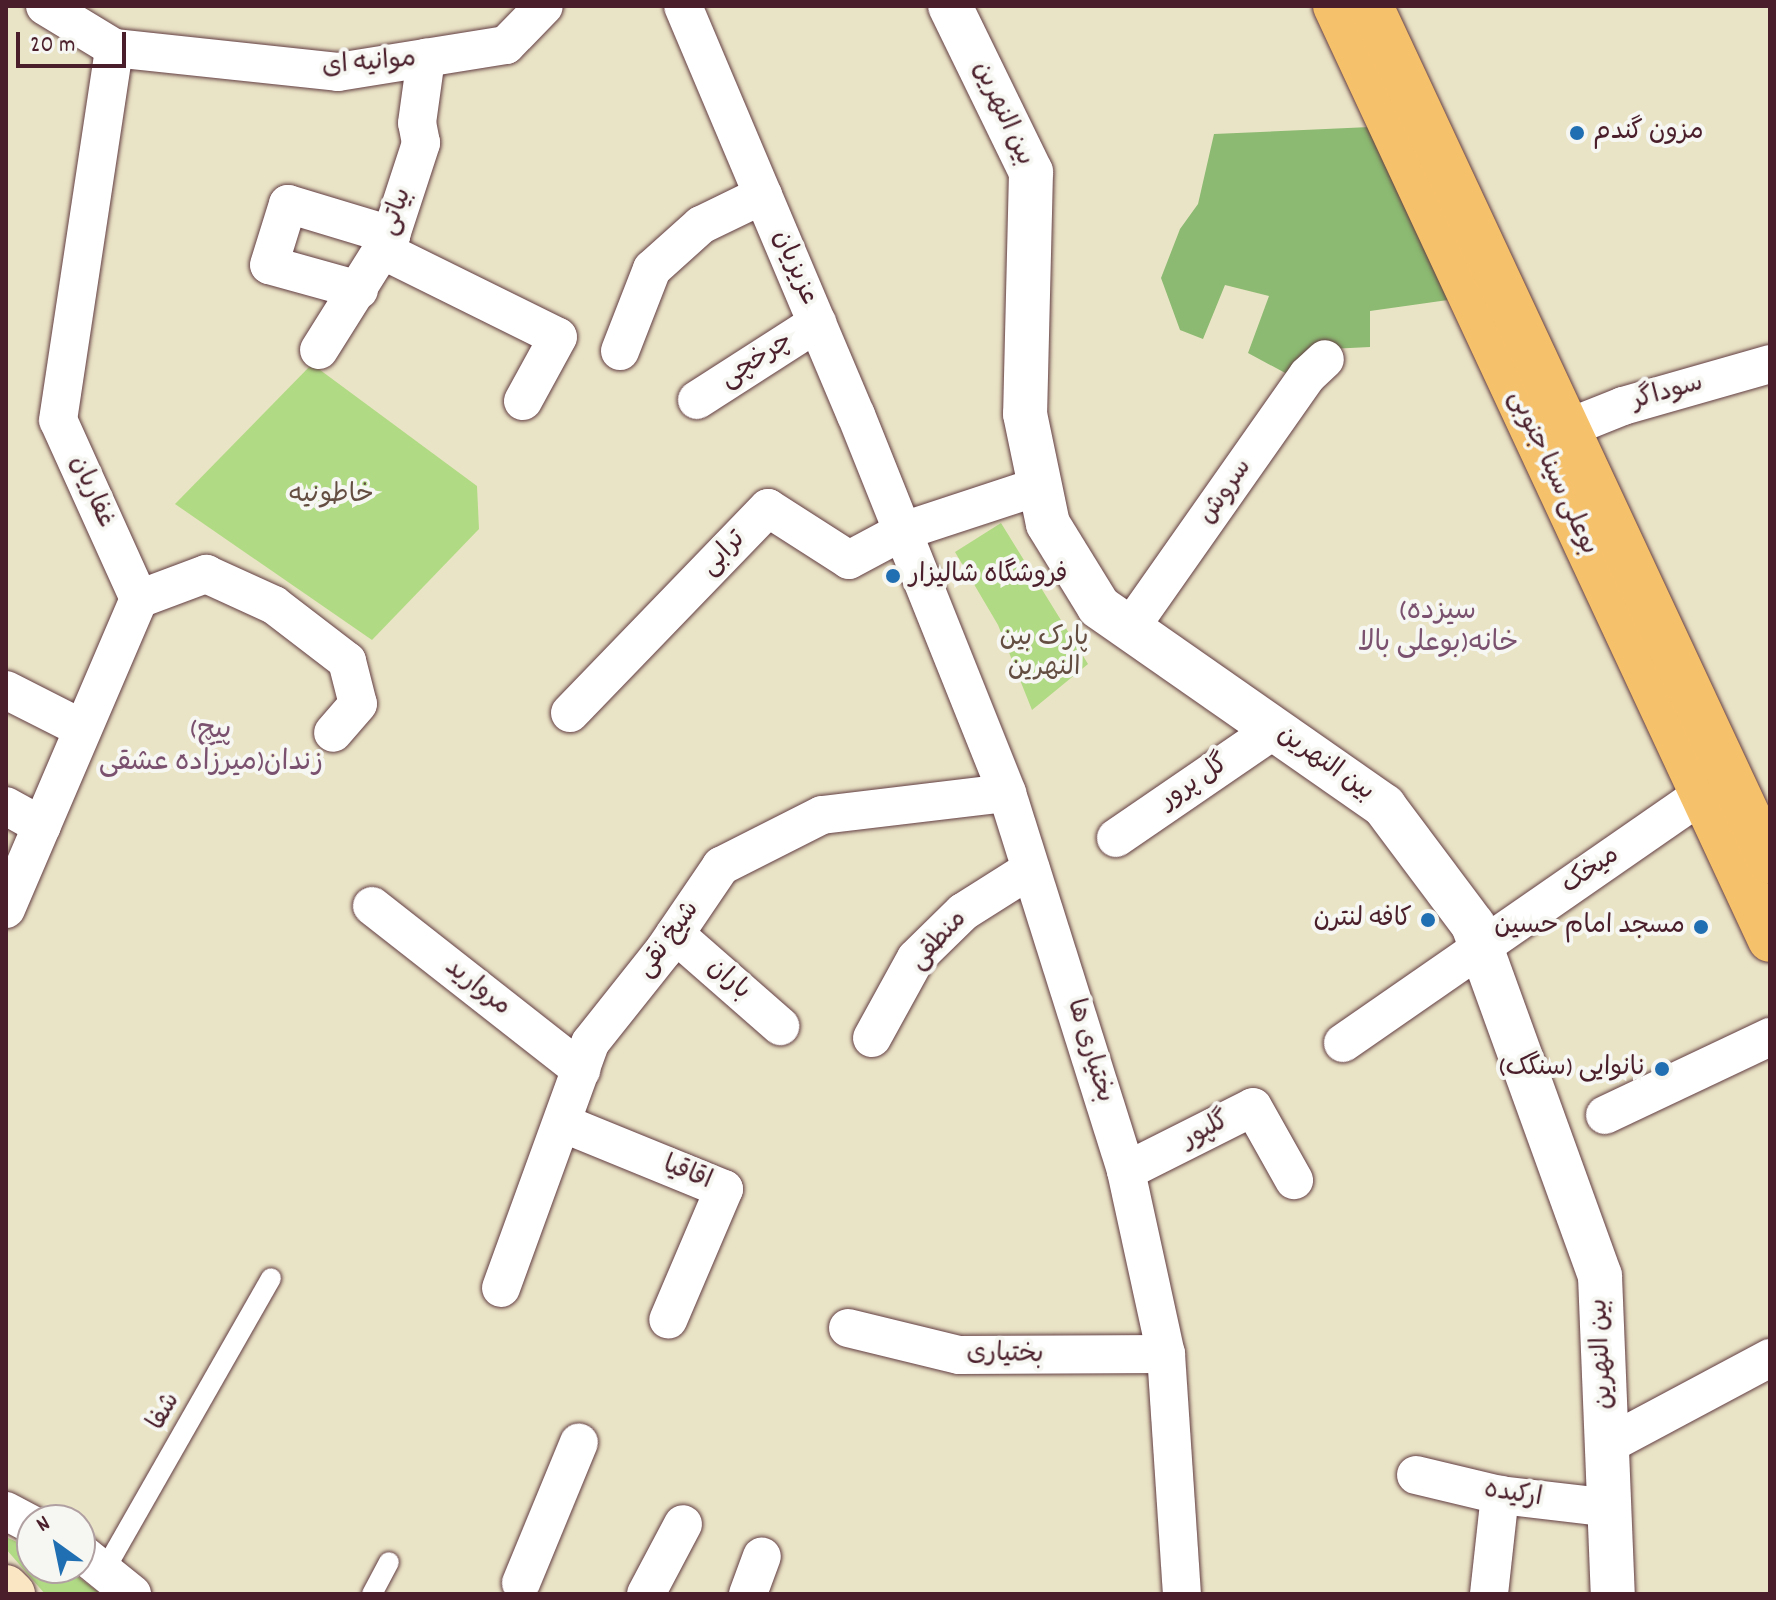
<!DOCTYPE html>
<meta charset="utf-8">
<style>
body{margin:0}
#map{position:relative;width:1776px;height:1600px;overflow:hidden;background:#eae4c6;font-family:Dekko,"Playpen Sans Arabic",sans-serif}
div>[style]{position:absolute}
.green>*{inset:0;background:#b1da85}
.forest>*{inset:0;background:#8cba72}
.roads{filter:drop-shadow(0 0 2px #623d42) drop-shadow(0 0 2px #623d42)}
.service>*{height:20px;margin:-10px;padding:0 10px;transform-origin:10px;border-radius:10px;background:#fff}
.minor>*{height:38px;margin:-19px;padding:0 19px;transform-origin:19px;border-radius:19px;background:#fff}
.tertiary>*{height:44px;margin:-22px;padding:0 22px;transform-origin:22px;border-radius:22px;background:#fff}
.secondary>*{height:44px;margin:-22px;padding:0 22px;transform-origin:22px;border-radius:22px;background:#fbe6c4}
.primary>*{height:44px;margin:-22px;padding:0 22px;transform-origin:22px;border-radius:22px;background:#f6c16b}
.dots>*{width:22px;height:22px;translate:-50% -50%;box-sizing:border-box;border:4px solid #f6f6f2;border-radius:50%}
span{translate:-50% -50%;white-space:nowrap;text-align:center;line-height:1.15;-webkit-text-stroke:8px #f6f6f2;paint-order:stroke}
.street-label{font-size:26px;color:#4a1f2b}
.poi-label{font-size:26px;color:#4a1f2b}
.left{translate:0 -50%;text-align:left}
.right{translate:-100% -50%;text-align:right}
.park-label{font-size:26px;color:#644e42}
.neighbourhood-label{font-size:28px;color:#7a516e}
.frame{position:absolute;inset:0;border:8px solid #4a1f2b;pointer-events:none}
.north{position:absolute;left:16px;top:1504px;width:80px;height:80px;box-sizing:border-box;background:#f6f6f2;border:2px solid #b1a0a2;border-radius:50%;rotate:327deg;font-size:22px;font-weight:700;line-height:32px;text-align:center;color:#4a1f2b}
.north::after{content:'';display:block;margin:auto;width:28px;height:36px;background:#1f6fb2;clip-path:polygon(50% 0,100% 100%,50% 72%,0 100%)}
.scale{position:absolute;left:16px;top:32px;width:110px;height:36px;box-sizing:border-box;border:4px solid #4a1f2b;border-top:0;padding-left:10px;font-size:24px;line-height:28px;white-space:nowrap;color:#4a1f2b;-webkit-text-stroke:6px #f6f6f2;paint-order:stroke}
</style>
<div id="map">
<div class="green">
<div style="clip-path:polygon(312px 364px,477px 486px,479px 529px,372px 640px,175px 504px)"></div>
<div style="clip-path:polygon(1001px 523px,1088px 664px,1032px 710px,998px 625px,955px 552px)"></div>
<div style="clip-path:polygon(6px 1537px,32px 1549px,32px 1568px,66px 1568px,101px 1594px,45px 1594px,6px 1549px)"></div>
</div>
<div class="forest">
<div style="clip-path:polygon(1370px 127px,1448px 300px,1370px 311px,1370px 347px,1330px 349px,1289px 375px,1248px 353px,1269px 296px,1225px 285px,1203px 339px,1180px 330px,1161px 278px,1180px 229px,1198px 204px,1214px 134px)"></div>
</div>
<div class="roads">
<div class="service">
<div style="left:104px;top:1571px;width:337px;rotate:-60.3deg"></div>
<div style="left:372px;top:1594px;width:36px;rotate:-62deg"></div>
</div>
<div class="minor">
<div style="left:45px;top:6px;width:81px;rotate:31.3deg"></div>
<div style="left:114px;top:48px;width:225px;rotate:6.1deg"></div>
<div style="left:338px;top:72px;width:170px;rotate:-9.1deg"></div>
<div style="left:506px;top:45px;width:54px;rotate:-45.7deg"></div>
<div style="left:683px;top:6px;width:444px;rotate:67.1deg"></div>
<div style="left:856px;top:415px;width:407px;rotate:68.2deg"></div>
<div style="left:1007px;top:793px;width:396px;rotate:72.5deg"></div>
<div style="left:1126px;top:1171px;width:187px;rotate:77.7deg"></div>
<div style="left:1166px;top:1354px;width:241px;rotate:86.2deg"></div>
<div style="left:382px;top:250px;width:196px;rotate:26.3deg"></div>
<div style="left:558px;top:337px;width:73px;rotate:118.7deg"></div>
<div style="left:359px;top:290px;width:93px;rotate:-164.5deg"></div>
<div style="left:269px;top:265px;width:64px;rotate:-72.7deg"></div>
<div style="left:288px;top:204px;width:108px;rotate:16.8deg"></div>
<div style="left:319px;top:350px;width:136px;rotate:-57.9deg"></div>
<div style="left:391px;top:235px;width:97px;rotate:-71.9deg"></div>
<div style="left:421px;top:143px;width:20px;rotate:-101deg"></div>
<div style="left:417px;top:123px;width:66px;rotate:-82.1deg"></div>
<div style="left:620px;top:351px;width:88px;rotate:-68.7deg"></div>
<div style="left:652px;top:269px;width:66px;rotate:-41.9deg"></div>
<div style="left:701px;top:225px;width:69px;rotate:-25.8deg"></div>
<div style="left:697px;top:400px;width:143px;rotate:-32.7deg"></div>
<div style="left:1568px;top:428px;width:59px;rotate:-21.8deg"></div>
<div style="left:1623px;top:406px;width:153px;rotate:-15.9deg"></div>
<div style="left:139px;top:599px;width:72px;rotate:-20.5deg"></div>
<div style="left:206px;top:574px;width:75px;rotate:24.5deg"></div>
<div style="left:274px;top:605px;width:92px;rotate:37.5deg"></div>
<div style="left:347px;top:661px;width:44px;rotate:75.7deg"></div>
<div style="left:358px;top:704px;width:38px;rotate:131deg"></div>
<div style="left:1130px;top:628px;width:309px;rotate:-54.9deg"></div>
<div style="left:1308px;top:375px;width:23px;rotate:-43deg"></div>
<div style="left:6px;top:690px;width:86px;rotate:26.9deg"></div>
<div style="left:570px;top:713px;width:285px;rotate:-46deg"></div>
<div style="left:768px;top:508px;width:96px;rotate:32.7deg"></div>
<div style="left:849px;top:560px;width:61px;rotate:-28.2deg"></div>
<div style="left:903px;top:531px;width:144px;rotate:-18.2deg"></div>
<div style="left:6px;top:806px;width:41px;rotate:29.1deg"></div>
<div style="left:1116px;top:838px;width:193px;rotate:-34.4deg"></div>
<div style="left:372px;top:906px;width:266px;rotate:38.1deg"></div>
<div style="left:6px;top:909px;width:337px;rotate:-66.8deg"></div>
<div style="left:139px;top:599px;width:196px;rotate:-114.3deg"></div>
<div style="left:58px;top:420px;width:376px;rotate:-81.4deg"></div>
<div style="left:675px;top:934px;width:140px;rotate:41.2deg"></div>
<div style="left:872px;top:1038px;width:91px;rotate:-61.2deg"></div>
<div style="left:916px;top:958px;width:66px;rotate:-44.4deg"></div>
<div style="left:963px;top:912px;width:80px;rotate:-32.3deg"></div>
<div style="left:1343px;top:1043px;width:437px;rotate:-34.7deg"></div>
<div style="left:1605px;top:1115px;width:183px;rotate:-25.3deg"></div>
<div style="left:562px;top:1123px;width:175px;rotate:22.2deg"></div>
<div style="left:724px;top:1189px;width:142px;rotate:113.1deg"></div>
<div style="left:1126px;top:1171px;width:142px;rotate:-26.7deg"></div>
<div style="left:1253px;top:1107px;width:84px;rotate:60.7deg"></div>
<div style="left:501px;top:1288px;width:261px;rotate:-70deg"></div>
<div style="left:590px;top:1043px;width:119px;rotate:-51.5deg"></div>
<div style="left:664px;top:950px;width:102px;rotate:-55.8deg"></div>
<div style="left:721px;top:866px;width:113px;rotate:-26.8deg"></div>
<div style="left:822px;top:815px;width:186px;rotate:-6.8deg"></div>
<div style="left:848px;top:1328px;width:114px;rotate:13.7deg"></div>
<div style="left:959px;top:1355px;width:207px;rotate:-0.3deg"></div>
<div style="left:1607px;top:1445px;width:185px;rotate:-28.1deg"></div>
<div style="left:1416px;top:1475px;width:86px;rotate:13.4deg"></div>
<div style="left:1500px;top:1495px;width:111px;rotate:6.7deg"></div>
<div style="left:6px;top:1511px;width:30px;rotate:28deg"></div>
<div style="left:80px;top:1552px;width:67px;rotate:38.9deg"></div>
<div style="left:521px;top:1583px;width:152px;rotate:-67.6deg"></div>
<div style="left:646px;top:1594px;width:79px;rotate:-62.1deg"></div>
<div style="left:748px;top:1594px;width:40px;rotate:-69.8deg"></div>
<div style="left:1489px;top:1594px;width:100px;rotate:-83.7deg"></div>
</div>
<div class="tertiary">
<div style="left:950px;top:6px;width:185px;rotate:64deg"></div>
<div style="left:1031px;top:172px;width:242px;rotate:91.4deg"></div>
<div style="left:1025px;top:414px;width:112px;rotate:78.2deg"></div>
<div style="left:1048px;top:524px;width:97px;rotate:58.4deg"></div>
<div style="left:1099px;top:607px;width:348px;rotate:34.9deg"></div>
<div style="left:1384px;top:806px;width:149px;rotate:53.2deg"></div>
<div style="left:1473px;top:925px;width:373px;rotate:70.1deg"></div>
<div style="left:1600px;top:1276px;width:318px;rotate:87.7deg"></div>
</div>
<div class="secondary">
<div style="left:6px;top:1587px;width:10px;rotate:45deg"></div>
</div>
<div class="primary">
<div style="left:1335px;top:6px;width:1030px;rotate:65.03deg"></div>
<div style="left:1371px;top:6px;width:944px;rotate:65.01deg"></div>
</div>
</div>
<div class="dots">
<div style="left:1577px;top:133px;background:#1f6fb2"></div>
<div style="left:893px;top:576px;background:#1f6fb2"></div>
<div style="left:1428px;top:920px;background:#1f6fb2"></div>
<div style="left:1701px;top:927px;background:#1f6fb2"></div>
<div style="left:1662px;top:1069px;background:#1f6fb2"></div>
</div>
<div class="street-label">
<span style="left:369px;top:64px;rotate:-5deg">موانیه ای</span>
<span style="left:1002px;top:114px;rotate:65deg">بین النهرین</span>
<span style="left:397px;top:212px;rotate:-70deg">بیاتی</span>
<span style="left:794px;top:268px;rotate:67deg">عزیزیان</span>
<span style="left:757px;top:361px;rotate:-33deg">چرخچی</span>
<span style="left:1668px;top:393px;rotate:-16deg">سوداگر</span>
<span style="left:1552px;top:473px;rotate:65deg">بوعلی سینا جنوبی</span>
<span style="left:91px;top:492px;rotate:66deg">غفاریان</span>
<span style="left:1226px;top:492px;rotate:-55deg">سروش</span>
<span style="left:724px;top:554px;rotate:-46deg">ترابی</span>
<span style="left:1325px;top:764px;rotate:35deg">بین النهرین</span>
<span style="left:1195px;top:783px;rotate:-34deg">گل پرور</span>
<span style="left:1591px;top:871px;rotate:-35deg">میخک</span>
<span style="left:669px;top:940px;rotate:-54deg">شیخ نقی</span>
<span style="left:939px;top:941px;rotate:-47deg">منطقی</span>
<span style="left:728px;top:980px;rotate:41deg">باران</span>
<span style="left:477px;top:988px;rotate:38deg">مروارید</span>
<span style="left:1089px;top:1051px;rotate:73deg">بختیاری ها</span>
<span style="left:1206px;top:1131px;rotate:-27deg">گلپور</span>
<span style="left:687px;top:1174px;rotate:22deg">اقاقیا</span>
<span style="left:1603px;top:1354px;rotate:-93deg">بین النهرین</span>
<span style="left:1005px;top:1355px;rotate:2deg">بختیاری</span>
<span style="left:165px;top:1412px;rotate:-60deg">شفا</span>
<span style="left:1513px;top:1495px;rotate:9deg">ارکیده</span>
</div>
<div class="poi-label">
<span class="left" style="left:1593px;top:133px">مزون گندم</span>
<span class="left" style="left:909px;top:576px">فروشگاه شالیزار</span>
<span class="right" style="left:1412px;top:920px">کافه لنترن</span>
<span class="right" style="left:1685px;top:927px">مسجد امام حسین</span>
<span class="right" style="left:1646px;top:1069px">نانوایی (سنگک)</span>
</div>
<div class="park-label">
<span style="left:331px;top:496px">خاطونیه</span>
<span style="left:1044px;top:654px">پارک بین<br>النهرین</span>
</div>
<div class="neighbourhood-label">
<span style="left:1438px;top:629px">(سیزده<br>خانه(بوعلی بالا</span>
<span style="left:211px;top:748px">(پیچ<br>زندان(میرزاده عشقی</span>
</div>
<div class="frame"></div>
<div class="north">N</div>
<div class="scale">20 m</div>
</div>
